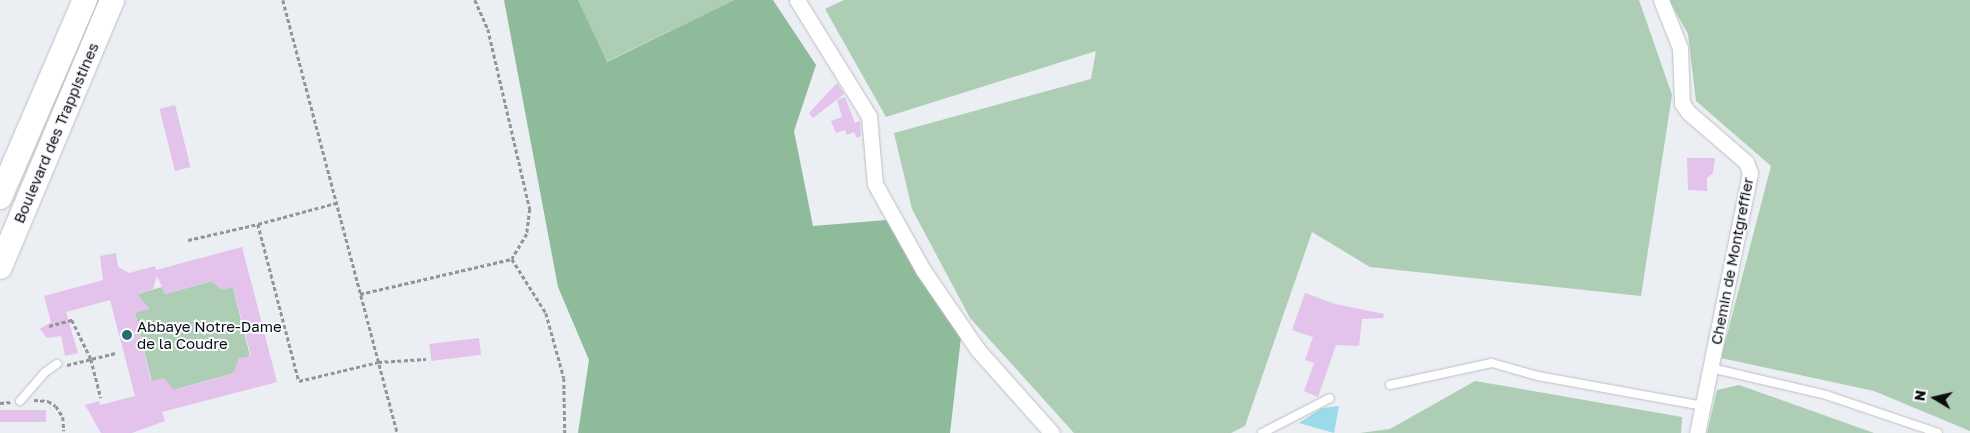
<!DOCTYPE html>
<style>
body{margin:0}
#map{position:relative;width:1970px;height:433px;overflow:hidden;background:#ebeef2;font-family:"Golos Text",sans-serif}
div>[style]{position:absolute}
.green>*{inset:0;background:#adcdb4}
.forest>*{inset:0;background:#8ebb99}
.water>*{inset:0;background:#9adbe9}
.building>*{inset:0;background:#e3c2ec;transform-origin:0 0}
.path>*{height:2.5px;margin-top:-1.25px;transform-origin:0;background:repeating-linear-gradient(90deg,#929597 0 4px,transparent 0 6.5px)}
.roads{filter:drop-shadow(0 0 1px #bdbfc3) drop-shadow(0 0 1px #bdbfc3)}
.lane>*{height:8px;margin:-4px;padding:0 4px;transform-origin:4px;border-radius:4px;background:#fff}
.street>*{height:15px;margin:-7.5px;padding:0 7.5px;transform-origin:7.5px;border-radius:7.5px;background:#fff}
.primary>*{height:24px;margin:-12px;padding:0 12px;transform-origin:12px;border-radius:12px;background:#fff}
.dots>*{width:14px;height:14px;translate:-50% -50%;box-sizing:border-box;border:2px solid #f9fbff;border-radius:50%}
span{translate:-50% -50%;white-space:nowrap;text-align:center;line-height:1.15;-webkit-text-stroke:4px #f9fbff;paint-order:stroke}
.street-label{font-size:15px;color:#0c0d0e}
.poi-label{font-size:15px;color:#0c0d0e}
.left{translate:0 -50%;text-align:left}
.north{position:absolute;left:1910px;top:373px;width:50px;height:50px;-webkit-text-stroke:4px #f9fbff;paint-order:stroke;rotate:279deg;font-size:14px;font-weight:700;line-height:20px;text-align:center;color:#0c0d0e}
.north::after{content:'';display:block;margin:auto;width:18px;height:22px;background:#0c0d0e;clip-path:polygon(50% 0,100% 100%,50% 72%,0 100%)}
</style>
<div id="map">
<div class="green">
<div style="clip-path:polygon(578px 0,734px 0,606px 62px)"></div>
<div style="clip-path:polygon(844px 0,1639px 0,1672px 95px,1641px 296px,1370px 267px,1312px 232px,1245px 426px,1231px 433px,1074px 433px,970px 318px,912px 209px,894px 133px,1091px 79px,1096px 51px,886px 117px,825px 9px)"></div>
<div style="clip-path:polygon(1669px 0,1970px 0,1970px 431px,1874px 391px,1721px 358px,1771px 166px,1696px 101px,1688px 34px)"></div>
<div style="clip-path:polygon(230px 276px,253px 368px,155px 395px,131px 296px,162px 287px,165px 294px)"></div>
<div style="clip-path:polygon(1475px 381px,1682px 417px,1681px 433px,1360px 433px,1390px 429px)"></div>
<div style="clip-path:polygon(1739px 385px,1874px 433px,1707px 433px,1717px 390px)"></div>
</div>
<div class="forest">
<div style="clip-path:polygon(504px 0,578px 0,607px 62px,734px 0,773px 0,816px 65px,794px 131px,813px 226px,887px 220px,961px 337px,950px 433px,578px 433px,589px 360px,558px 287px)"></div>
</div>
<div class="water">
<div style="clip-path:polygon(1339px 406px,1334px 433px,1299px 423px,1322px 408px)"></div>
</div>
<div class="building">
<div style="clip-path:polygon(837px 83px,844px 94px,813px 118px,809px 113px)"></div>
<div style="clip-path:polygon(845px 97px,855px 123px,860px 121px,861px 136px,857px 138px,854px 132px,847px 135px,845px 130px,836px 133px,831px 121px,842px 117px,837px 100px)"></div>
<div style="left:175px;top:105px;width:64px;height:16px;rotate:76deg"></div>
<div style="clip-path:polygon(1687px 158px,1715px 158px,1713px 173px,1707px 178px,1707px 191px,1688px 190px)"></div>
<div style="clip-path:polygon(evenodd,242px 247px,277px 382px,162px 412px,165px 421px,132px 433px,101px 433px,85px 405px,99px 401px,100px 405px,135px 396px,110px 300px,66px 312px,78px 353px,65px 356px,61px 336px,47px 338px,40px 329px,51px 322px,44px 296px,103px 280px,100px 256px,116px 253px,118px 267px,129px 273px,155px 266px,156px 270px,242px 247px,157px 276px,165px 294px,211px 281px,222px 290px,233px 287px,251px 356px,239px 358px,233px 374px,174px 390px,164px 378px,151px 381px,135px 313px,150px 309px,137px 294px,153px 289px,157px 276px)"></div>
<div style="clip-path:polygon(1305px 293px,1335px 304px,1384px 314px,1383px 318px,1362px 319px,1359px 346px,1336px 345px,1318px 397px,1304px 391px,1314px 363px,1305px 360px,1313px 337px,1292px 330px)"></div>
<div style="left:479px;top:338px;width:17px;height:50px;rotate:83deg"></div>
<div style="left:46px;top:410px;width:12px;height:46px;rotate:90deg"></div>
</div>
<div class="path">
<div style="left:283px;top:0;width:448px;rotate:75.2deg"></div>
<div style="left:475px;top:0;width:32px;rotate:66deg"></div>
<div style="left:488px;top:29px;width:185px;rotate:76.9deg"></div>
<div style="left:530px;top:209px;width:25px;rotate:97deg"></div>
<div style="left:527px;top:234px;width:29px;rotate:121deg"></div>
<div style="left:512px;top:259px;width:64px;rotate:57.8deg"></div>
<div style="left:546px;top:313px;width:67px;rotate:74.5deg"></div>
<div style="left:564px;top:378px;width:55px;rotate:89deg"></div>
<div style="left:258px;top:224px;width:81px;rotate:-15.1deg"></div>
<div style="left:188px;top:240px;width:72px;rotate:-12.9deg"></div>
<div style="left:258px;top:224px;width:162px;rotate:75.4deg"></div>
<div style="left:299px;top:381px;width:81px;rotate:-13.5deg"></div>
<div style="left:378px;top:362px;width:48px;rotate:-3.6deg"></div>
<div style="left:360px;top:294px;width:156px;rotate:-13deg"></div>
<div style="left:49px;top:326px;width:24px;rotate:-15deg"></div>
<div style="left:72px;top:320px;width:43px;rotate:64deg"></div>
<div style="left:91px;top:359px;width:40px;rotate:75.6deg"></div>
<div style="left:67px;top:365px;width:50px;rotate:-13.8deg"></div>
<div style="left:34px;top:400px;width:14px;rotate:4deg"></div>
<div style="left:48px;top:401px;width:9px;rotate:32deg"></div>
<div style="left:56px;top:406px;width:13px;rotate:58deg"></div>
<div style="left:63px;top:417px;width:14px;rotate:86deg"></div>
<div style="left:0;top:403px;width:11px;rotate:-5deg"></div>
</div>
<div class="roads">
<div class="lane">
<div style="left:1711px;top:368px;width:118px;rotate:13.2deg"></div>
<div style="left:1826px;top:395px;width:118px;rotate:18.7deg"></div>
<div style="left:1390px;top:385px;width:104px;rotate:-12.2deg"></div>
<div style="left:1492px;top:363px;width:48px;rotate:15.8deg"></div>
<div style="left:1538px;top:376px;width:168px;rotate:10.3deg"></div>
<div style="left:20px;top:401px;width:37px;rotate:-49deg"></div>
<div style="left:44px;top:373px;width:16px;rotate:-35deg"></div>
<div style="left:1262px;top:433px;width:76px;rotate:-27.2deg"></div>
</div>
<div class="street">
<div style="left:797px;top:0;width:137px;rotate:58.2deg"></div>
<div style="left:869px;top:116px;width:68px;rotate:85deg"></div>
<div style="left:875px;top:184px;width:98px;rotate:60.8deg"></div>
<div style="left:923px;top:270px;width:97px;rotate:55.5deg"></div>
<div style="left:978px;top:350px;width:111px;rotate:48.3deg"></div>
<div style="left:1661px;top:0;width:52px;rotate:68.4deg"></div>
<div style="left:1680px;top:48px;width:55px;rotate:87.9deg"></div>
<div style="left:1682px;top:103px;width:11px;rotate:56deg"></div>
<div style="left:1688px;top:112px;width:77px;rotate:40.8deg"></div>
<div style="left:1746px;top:162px;width:12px;rotate:70deg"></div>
<div style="left:1750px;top:173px;width:265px;rotate:101.5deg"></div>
</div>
<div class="primary">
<div style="left:0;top:197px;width:215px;rotate:-66.7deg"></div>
<div style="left:0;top:267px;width:290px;rotate:-67.2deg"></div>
</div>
</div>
<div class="dots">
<div style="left:127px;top:335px;background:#236e6d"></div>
</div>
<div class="street-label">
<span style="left:56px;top:133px;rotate:-67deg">Boulevard des Trappistines</span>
<span style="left:1732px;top:261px;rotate:-79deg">Chemin de Montgreffier</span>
</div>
<div class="poi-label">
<span class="left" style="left:137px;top:335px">Abbaye Notre-Dame<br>de la Coudre</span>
</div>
<div class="north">N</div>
</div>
